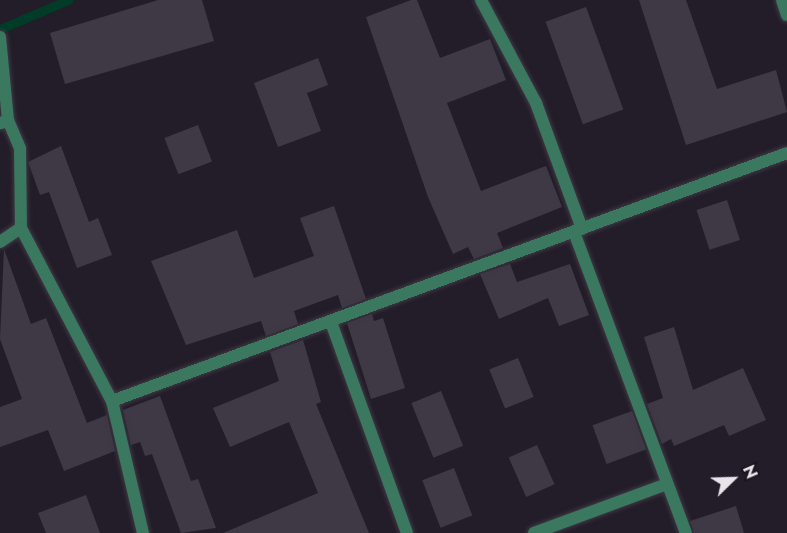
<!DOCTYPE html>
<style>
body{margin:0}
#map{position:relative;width:787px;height:533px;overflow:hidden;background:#231d29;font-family:Jost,sans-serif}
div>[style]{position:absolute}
.stream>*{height:9px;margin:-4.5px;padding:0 4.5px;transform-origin:4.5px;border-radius:4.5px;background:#013c29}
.building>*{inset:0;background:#3f3946;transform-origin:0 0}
.roads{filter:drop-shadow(0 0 2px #3f3944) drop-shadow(0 0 2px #3f3944)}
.street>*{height:12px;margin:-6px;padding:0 6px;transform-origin:6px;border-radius:6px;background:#3a785f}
span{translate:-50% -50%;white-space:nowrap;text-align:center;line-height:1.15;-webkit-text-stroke:4.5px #1a141f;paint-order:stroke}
.north{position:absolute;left:703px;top:449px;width:60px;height:60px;-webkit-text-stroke:4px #1a141f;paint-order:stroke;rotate:67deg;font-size:16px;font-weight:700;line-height:24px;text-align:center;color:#e8e4ec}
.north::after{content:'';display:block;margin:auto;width:21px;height:27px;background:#e8e4ec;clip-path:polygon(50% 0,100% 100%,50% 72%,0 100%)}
</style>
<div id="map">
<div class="stream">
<div style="left:0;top:29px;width:74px;rotate:-23.1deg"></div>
</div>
<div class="building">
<div style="clip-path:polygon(158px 0,202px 0,214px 41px,65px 84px,50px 33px)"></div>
<div style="clip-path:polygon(411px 0,417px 0,440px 58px,490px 39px,506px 80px,447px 103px,481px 191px,546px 166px,562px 207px,497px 233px,503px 248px,474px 259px,468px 247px,453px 254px,428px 197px,366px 17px)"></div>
<div style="clip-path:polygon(639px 0,686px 0,717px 89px,776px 70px,787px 112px,686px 145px)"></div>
<div style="left:586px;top:7px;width:109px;height:43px;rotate:70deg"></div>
<div style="clip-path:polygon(318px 58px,328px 85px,307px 93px,321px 131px,278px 147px,254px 83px)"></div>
<div style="left:198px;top:125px;width:39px;height:36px;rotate:69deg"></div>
<div style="clip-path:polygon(61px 146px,89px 222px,98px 218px,112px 255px,77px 268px,49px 192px,40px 195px,28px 162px)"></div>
<div style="left:727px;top:200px;width:42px;height:32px;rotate:72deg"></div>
<div style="clip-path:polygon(334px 206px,366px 299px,342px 308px,338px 295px,294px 311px,298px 324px,266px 336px,261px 321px,186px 345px,151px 261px,237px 230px,254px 278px,314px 256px,300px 218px)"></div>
<div style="clip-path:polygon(4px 249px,31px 324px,46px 318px,87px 423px,107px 415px,115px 451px,64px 471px,48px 430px,0 447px,0 407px,22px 399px,0 339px)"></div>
<div style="clip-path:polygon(510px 264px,517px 282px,570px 264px,589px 315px,559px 326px,548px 298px,499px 319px,480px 274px)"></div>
<div style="clip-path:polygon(372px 314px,374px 321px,383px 318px,405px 388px,371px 399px,347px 323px)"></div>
<div style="clip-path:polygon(674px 327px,693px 390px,743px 368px,766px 420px,729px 436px,724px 425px,674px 446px,671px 439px,662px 444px,647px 404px,663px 398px,644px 337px)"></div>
<div style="clip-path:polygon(303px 340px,321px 402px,316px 404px,369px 533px,223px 533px,318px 493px,289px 422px,230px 447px,213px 408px,279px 381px,270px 352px)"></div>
<div style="left:518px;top:358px;width:42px;height:31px;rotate:68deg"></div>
<div style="left:441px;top:391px;width:59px;height:32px;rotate:68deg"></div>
<div style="clip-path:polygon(160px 396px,191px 481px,198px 479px,216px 528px,181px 533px,152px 454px,145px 456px,140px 442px,131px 445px,123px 410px)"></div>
<div style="left:632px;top:411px;width:41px;height:42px;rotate:70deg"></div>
<div style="left:537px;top:445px;width:43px;height:31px;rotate:66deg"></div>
<div style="left:454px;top:468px;width:51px;height:34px;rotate:69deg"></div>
<div style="clip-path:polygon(86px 495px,100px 533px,46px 533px,38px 513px)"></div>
<div style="clip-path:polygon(736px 506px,744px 533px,694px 533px,690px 521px)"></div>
</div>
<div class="roads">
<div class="street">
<div style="left:481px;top:0;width:117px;rotate:61.9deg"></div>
<div style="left:536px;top:103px;width:134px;rotate:69.9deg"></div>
<div style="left:782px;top:0;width:16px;rotate:72deg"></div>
<div style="left:0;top:37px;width:83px;rotate:84.5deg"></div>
<div style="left:8px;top:120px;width:8px;rotate:157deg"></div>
<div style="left:8px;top:120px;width:30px;rotate:67deg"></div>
<div style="left:20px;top:148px;width:80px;rotate:89.3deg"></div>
<div style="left:21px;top:228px;width:195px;rotate:62.3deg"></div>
<div style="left:112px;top:401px;width:136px;rotate:76.8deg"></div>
<div style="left:574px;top:232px;width:321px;rotate:69.6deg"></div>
<div style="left:0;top:242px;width:25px;rotate:-34deg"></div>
<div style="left:331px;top:322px;width:224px;rotate:70.2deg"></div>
<div style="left:112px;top:401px;width:719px;rotate:-20.17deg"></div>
<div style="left:534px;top:533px;width:142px;rotate:-20.2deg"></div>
</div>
</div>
<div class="north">N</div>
</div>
